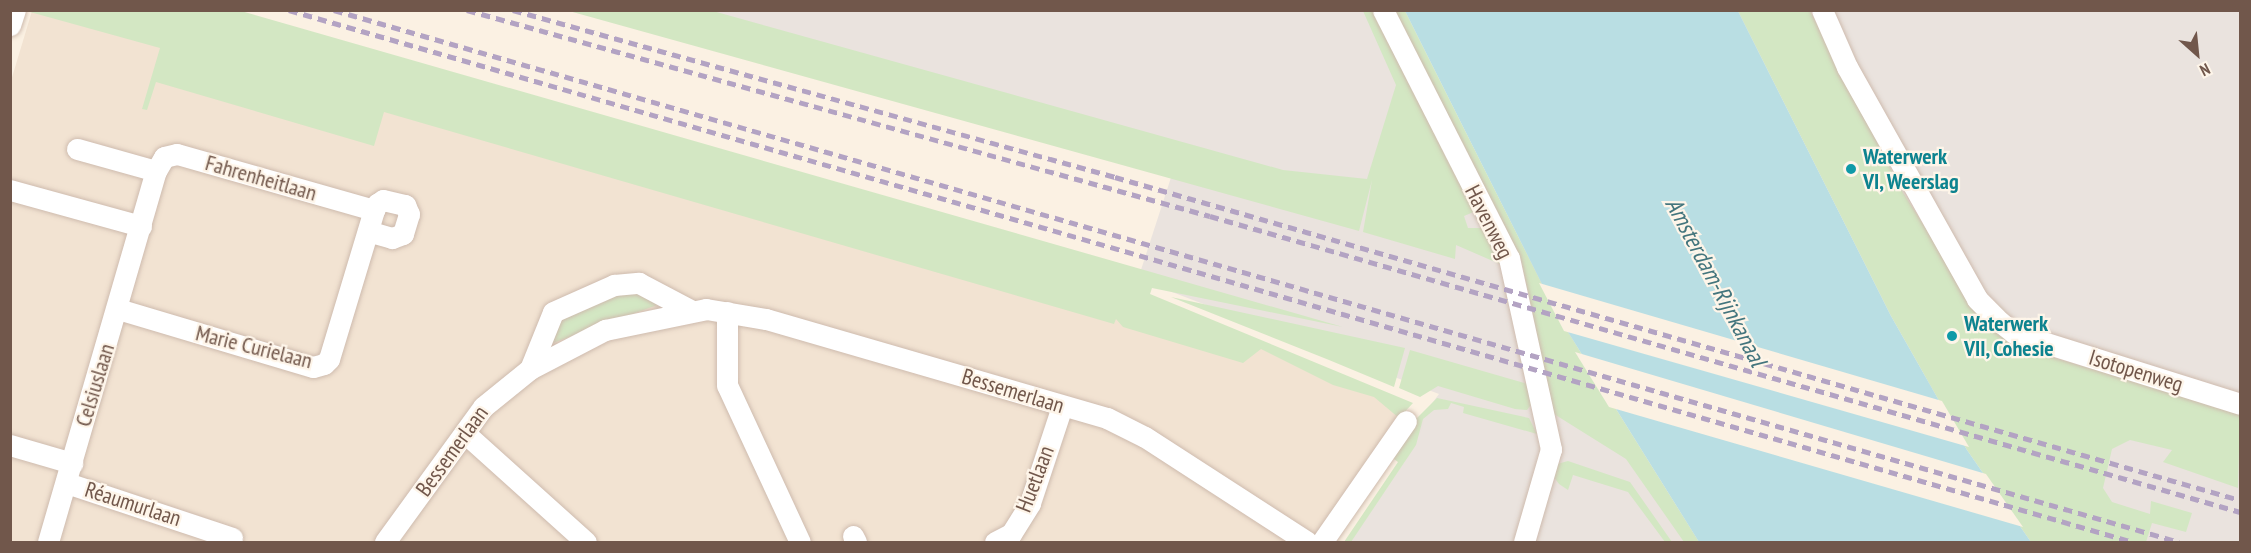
<!DOCTYPE html>
<meta charset="utf-8">
<style>
body{margin:0}
#map{position:relative;width:2251px;height:553px;overflow:hidden;background:#fbf1e3;font-family:"PT Sans Narrow",sans-serif}
div>[style]{position:absolute}
.residential>*{inset:0;background:#f2e3d2}
.industrial>*{inset:0;background:#eae3de}
.green>*{inset:0;background:#d3e7c3}
.water>*{inset:0;background:#b9dee3}
.pier>*{inset:0;background:#fbf1e3}
.roads{filter:drop-shadow(0 0 2px #cebbae) drop-shadow(0 0 2px #cebbae)}
.minor>*{height:21px;margin:-10.5px;padding:0 10.5px;transform-origin:10.5px;border-radius:10.5px;background:#fff}
.rail>*{height:4.5px;margin-top:-2.25px;transform-origin:0;background:repeating-linear-gradient(90deg,#b3a3c3 0 9px,transparent 0 15px)}
.dots>*{width:16px;height:16px;translate:-50% -50%;box-sizing:border-box;border:3px solid #fef5e9;border-radius:50%}
span{translate:-50% -50%;white-space:nowrap;text-align:center;line-height:1.15;-webkit-text-stroke:4.5px #fef5e9;paint-order:stroke}
.culture-label{font-size:22px;color:#0d838f;font-weight:700}
.left{translate:0 -50%;text-align:left}
.street-label{font-size:22px;color:#71574b}
.water-label{font-size:24px;color:#43757d;font-style:italic}
.frame{position:absolute;inset:0;border:12px solid #71574b;pointer-events:none}
.north{position:absolute;left:2167px;top:24px;width:60px;height:60px;-webkit-text-stroke:4px #fef5e9;paint-order:stroke;rotate:153deg;font-size:16px;font-weight:700;line-height:24px;text-align:center;color:#71574b}
.north::after{content:'';display:block;margin:auto;width:21px;height:27px;background:#71574b;clip-path:polygon(50% 0,100% 100%,50% 72%,0 100%)}
</style>
<div id="map">
<div class="residential">
<div style="clip-path:polygon(32px 11px,1263px 347px,1408px 407px,1315px 542px,11px 542px,10px 84px)"></div>
</div>
<div class="industrial">
<div style="clip-path:polygon(636px 11px,1405px 11px,1478px 163px,1590px 371px,1699px 542px,1350px 542px,1405px 461px,1416px 425px,1439px 394px,1138px 279px,1177px 159px)"></div>
<div style="clip-path:polygon(1738px 11px,2240px 11px,2240px 542px,2031px 542px,1931px 387px)"></div>
</div>
<div class="green">
<div style="clip-path:polygon(241px 11px,1343px 327px,1152px 288px,1150px 294px,1413px 403px,1399px 418px,1374px 397px,1333px 385px,1261px 349px,1243px 363px,1123px 327px,1116px 319px,1114px 324px,384px 112px,374px 146px,156px 82px,147px 110px,142px 109px,160px 48px,30px 12px)"></div>
<div style="clip-path:polygon(569px 11px,713px 11px,1283px 170px,1367px 179px,1396px 85px,1363px 11px,1377px 11px,1476px 211px,1464px 216px,1468px 228px,1485px 228px,1502px 265px,1456px 245px,1455px 259px,1363px 232px,1372px 180px,1359px 231px)"></div>
<div style="clip-path:polygon(1393px 11px,1405px 11px,1558px 316px,1699px 542px,1684px 542px,1626px 459px,1554px 414px,1521px 259px)"></div>
<div style="clip-path:polygon(1738px 11px,1810px 11px,1902px 191px,1989px 328px,2024px 349px,2240px 413px,2238px 488px,2163px 462px,2172px 450px,2130px 440px,2112px 449px,2103px 488px,2112px 502px,2150px 514px,2151px 501px,2192px 513px,2186px 532px,2152px 523px,2146px 542px,2031px 542px,1967px 450px,1891px 316px)"></div>
<div style="clip-path:polygon(632px 288px,660px 304px,550px 344px,558px 317px)"></div>
<div style="clip-path:polygon(1171px 297px,1405px 348px,1394px 387px,1329px 360px)"></div>
<div style="clip-path:polygon(1410px 350px,1528px 384px,1533px 402px,1527px 410px,1515px 409px,1438px 386px,1420px 397px,1399px 388px)"></div>
<div style="clip-path:polygon(1437px 398px,1529px 418px,1537px 434px,1463px 413px,1464px 407px,1451px 403px,1448px 409px,1434px 410px,1423px 419px,1416px 445px,1351px 542px,1344px 542px,1398px 462px,1391px 457px,1409px 426px)"></div>
<div style="clip-path:polygon(1568px 461px,1630px 482px,1672px 542px,1665px 542px,1628px 492px,1573px 475px,1568px 490px,1559px 484px,1553px 476px,1557px 464px)"></div>
</div>
<div class="water">
<div style="clip-path:polygon(1405px 11px,1738px 11px,1891px 316px,1967px 450px,2031px 542px,1699px 542px,1558px 316px)"></div>
</div>
<div class="pier">
<div style="clip-path:polygon(1539px 283px,1942px 401px,1969px 447px,1564px 331px)"></div>
<div style="clip-path:polygon(1575px 352px,1986px 474px,2023px 527px,1609px 407px)"></div>
</div>
<div class="roads">
<div class="minor">
<div style="left:1383px;top:10px;width:278px;rotate:63.1deg"></div>
<div style="left:1509px;top:258px;width:196px;rotate:77.6deg"></div>
<div style="left:1551px;top:449px;width:97px;rotate:106.2deg"></div>
<div style="left:1822px;top:10px;width:62px;rotate:66.3deg"></div>
<div style="left:1847px;top:67px;width:266px;rotate:60.7deg"></div>
<div style="left:1977px;top:299px;width:33px;rotate:45deg"></div>
<div style="left:2000px;top:322px;width:18px;rotate:38deg"></div>
<div style="left:2014px;top:333px;width:237px;rotate:17.4deg"></div>
<div style="left:10px;top:25px;width:16px;rotate:-72deg"></div>
<div style="left:156px;top:171px;width:16px;rotate:-60deg"></div>
<div style="left:164px;top:157px;width:13px;rotate:-13deg"></div>
<div style="left:177px;top:154px;width:205px;rotate:15.9deg"></div>
<div style="left:10px;top:190px;width:136px;rotate:15.4deg"></div>
<div style="left:118px;top:309px;width:203px;rotate:16.6deg"></div>
<div style="left:313px;top:367px;width:11px;rotate:-15deg"></div>
<div style="left:324px;top:364px;width:7px;rotate:-45deg"></div>
<div style="left:329px;top:359px;width:156px;rotate:-73.2deg"></div>
<div style="left:374px;top:210px;width:7px;rotate:-63deg"></div>
<div style="left:377px;top:204px;width:7px;rotate:-34deg"></div>
<div style="left:383px;top:200px;width:23px;rotate:13deg"></div>
<div style="left:405px;top:205px;width:10px;rotate:66deg"></div>
<div style="left:409px;top:214px;width:21px;rotate:107deg"></div>
<div style="left:403px;top:234px;width:12px;rotate:160deg"></div>
<div style="left:392px;top:238px;width:25px;rotate:-164deg"></div>
<div style="left:727px;top:312px;width:73px;rotate:90deg"></div>
<div style="left:727px;top:385px;width:173px;rotate:65.1deg"></div>
<div style="left:530px;top:369px;width:61px;rotate:-68deg"></div>
<div style="left:553px;top:312px;width:67px;rotate:-23.9deg"></div>
<div style="left:614px;top:285px;width:25px;rotate:-5deg"></div>
<div style="left:639px;top:283px;width:58px;rotate:27.9deg"></div>
<div style="left:467px;top:435px;width:160px;rotate:42deg"></div>
<div style="left:10px;top:445px;width:65px;rotate:16.2deg"></div>
<div style="left:67px;top:483px;width:174px;rotate:18.4deg"></div>
<div style="left:853px;top:536px;width:7px;rotate:63deg"></div>
<div style="left:48px;top:542px;width:386px;rotate:-73.8deg"></div>
<div style="left:156px;top:171px;width:82px;rotate:-164.4deg"></div>
<div style="left:385px;top:542px;width:167px;rotate:-54deg"></div>
<div style="left:483px;top:407px;width:60px;rotate:-39deg"></div>
<div style="left:530px;top:369px;width:85px;rotate:-27.5deg"></div>
<div style="left:605px;top:330px;width:103px;rotate:-11.7deg"></div>
<div style="left:706px;top:309px;width:61px;rotate:9.5deg"></div>
<div style="left:766px;top:319px;width:355px;rotate:16.2deg"></div>
<div style="left:1107px;top:418px;width:42px;rotate:26.6deg"></div>
<div style="left:1145px;top:437px;width:193px;rotate:32.9deg"></div>
<div style="left:995px;top:542px;width:18px;rotate:-27deg"></div>
<div style="left:1011px;top:534px;width:36px;rotate:-58deg"></div>
<div style="left:1030px;top:503px;width:102px;rotate:-71.7deg"></div>
<div style="left:1322px;top:542px;width:147px;rotate:-55.2deg"></div>
</div>
</div>
<div class="rail">
<div style="left:289px;top:10px;width:1919px;rotate:16.09deg"></div>
<div style="left:334px;top:10px;width:1920px;rotate:16.08deg"></div>
<div style="left:467px;top:10px;width:771px;rotate:15.5deg"></div>
<div style="left:1210px;top:216px;width:1072px;rotate:16.03deg"></div>
<div style="left:513px;top:10px;width:625px;rotate:15.5deg"></div>
<div style="left:1115px;top:177px;width:1170px;rotate:16.02deg"></div>
</div>
<div class="dots">
<div style="left:1851px;top:169px;background:#0f9aa8"></div>
<div style="left:1952px;top:336px;background:#0f9aa8"></div>
</div>
<div class="culture-label">
<span class="left" style="left:1863px;top:169px">Waterwerk<br>VI, Weerslag</span>
<span class="left" style="left:1964px;top:336px">Waterwerk<br>VII, Cohesie</span>
</div>
<div class="street-label">
<span style="left:261px;top:178px;rotate:16deg">Fahrenheitlaan</span>
<span style="left:1489px;top:222px;rotate:63deg">Havenweg</span>
<span style="left:254px;top:347px;rotate:14deg">Marie Curielaan</span>
<span style="left:2136px;top:371px;rotate:17deg">Isotopenweg</span>
<span style="left:95px;top:385px;rotate:-73deg">Celsiuslaan</span>
<span style="left:1013px;top:391px;rotate:17deg">Bessemerlaan</span>
<span style="left:452px;top:451px;rotate:-54deg">Bessemerlaan</span>
<span style="left:1035px;top:479px;rotate:-69deg">Huetlaan</span>
<span style="left:133px;top:504px;rotate:18deg">Réaumurlaan</span>
</div>
<div class="water-label">
<span style="left:1716px;top:282px;rotate:62deg">Amsterdam-Rijnkanaal</span>
</div>
<div class="frame"></div>
<div class="north">N</div>
</div>
